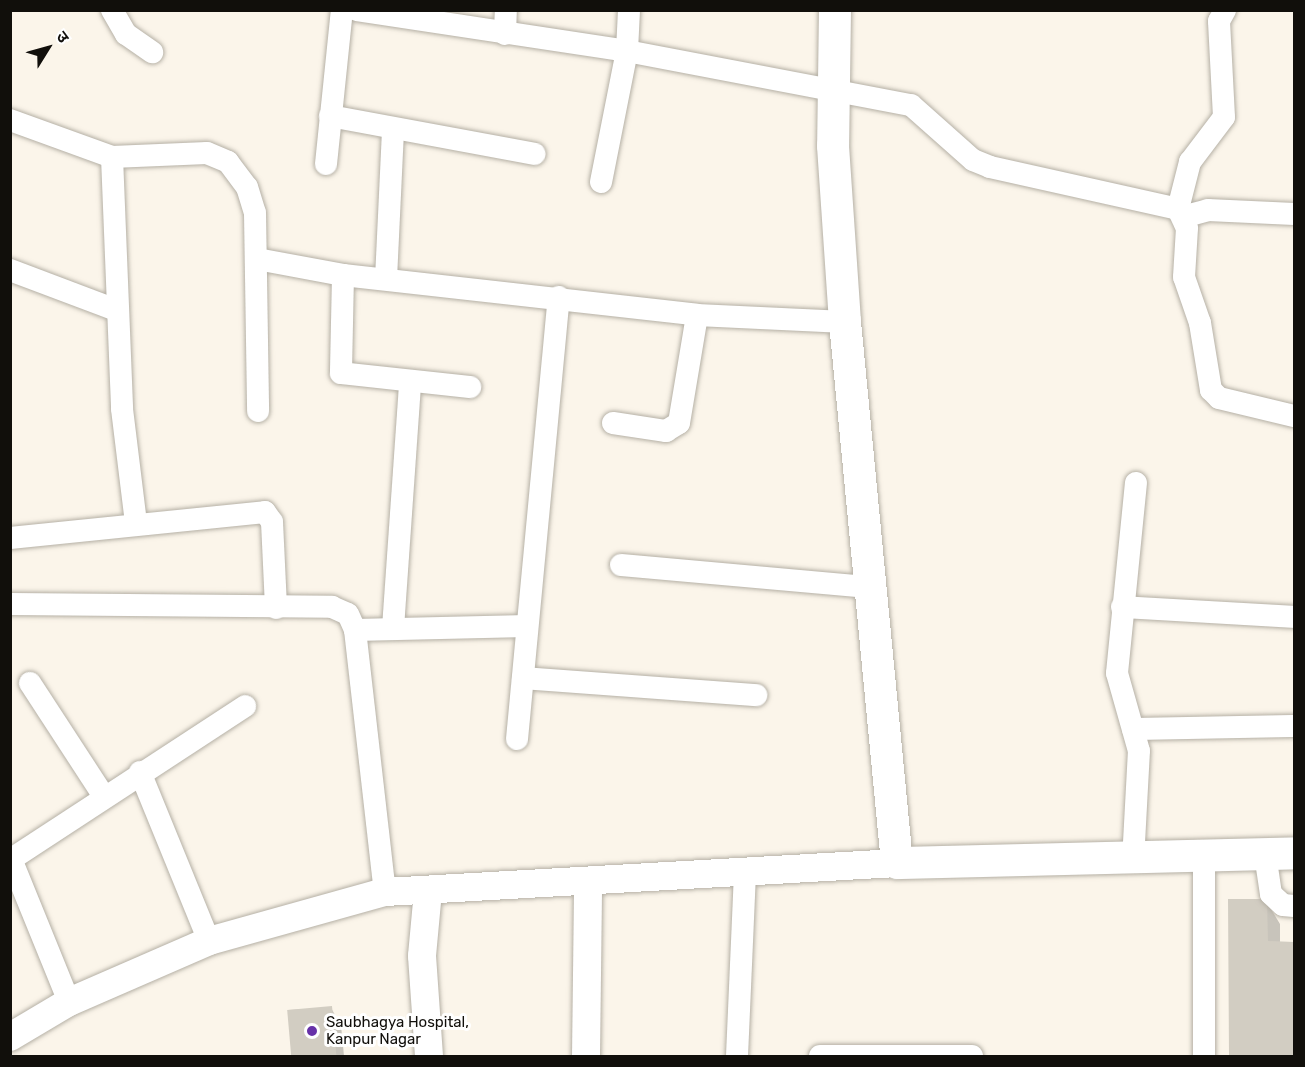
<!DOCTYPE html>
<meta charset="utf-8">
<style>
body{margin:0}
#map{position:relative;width:1305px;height:1067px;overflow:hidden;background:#fbf5ea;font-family:Rubik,"Noto Sans Devanagari",sans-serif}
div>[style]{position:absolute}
.shadow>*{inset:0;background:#0003}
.building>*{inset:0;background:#d2cdc2;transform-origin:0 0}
.roads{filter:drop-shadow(0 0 2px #b5b0a5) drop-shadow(0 0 2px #b5b0a5)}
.minor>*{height:22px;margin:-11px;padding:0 11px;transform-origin:11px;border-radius:11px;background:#fff}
.tertiary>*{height:28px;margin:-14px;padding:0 14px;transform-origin:14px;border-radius:14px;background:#fff}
.secondary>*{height:32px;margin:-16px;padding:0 16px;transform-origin:16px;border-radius:16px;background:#fff}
.dots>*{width:16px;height:16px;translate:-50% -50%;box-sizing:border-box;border:3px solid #fff;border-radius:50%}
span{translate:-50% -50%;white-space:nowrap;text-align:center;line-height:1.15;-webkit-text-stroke:6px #fff;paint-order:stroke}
.poi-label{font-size:15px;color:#110f0b}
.left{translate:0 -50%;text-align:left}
.frame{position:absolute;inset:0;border:12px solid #110f0b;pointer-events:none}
.north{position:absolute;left:18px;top:18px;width:60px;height:60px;-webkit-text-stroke:4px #fff;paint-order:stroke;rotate:53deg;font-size:16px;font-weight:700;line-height:24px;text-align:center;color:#110f0b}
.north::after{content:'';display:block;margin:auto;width:21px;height:27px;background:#110f0b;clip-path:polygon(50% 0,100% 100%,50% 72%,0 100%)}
</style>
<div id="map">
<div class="shadow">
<div style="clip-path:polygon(1230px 900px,1266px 901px,1280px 924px,1280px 943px,1294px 943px,1294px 1056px,1230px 1056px)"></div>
<div style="clip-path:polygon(331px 1008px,341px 1025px,344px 1056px,292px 1056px,288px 1010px)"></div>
</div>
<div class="building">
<div style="clip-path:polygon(1228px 899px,1267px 899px,1268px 941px,1294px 942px,1294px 1056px,1229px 1056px)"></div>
<div style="left:332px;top:1006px;width:50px;height:45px;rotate:85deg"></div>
</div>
<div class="roads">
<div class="minor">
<div style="left:112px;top:10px;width:28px;rotate:60deg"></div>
<div style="left:126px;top:34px;width:32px;rotate:35deg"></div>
<div style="left:357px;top:10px;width:273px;rotate:8.6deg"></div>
<div style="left:627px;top:51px;width:289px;rotate:10.8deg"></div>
<div style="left:911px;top:105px;width:83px;rotate:41.6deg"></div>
<div style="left:973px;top:160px;width:18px;rotate:22deg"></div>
<div style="left:990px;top:167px;width:193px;rotate:12.6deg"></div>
<div style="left:1178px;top:209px;width:21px;rotate:65deg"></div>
<div style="left:1187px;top:228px;width:49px;rotate:93.5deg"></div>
<div style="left:1184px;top:277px;width:49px;rotate:70.8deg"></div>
<div style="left:1200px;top:323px;width:68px;rotate:80.7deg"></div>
<div style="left:1211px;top:390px;width:11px;rotate:45deg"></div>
<div style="left:1219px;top:398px;width:77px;rotate:13.5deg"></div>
<div style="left:505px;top:34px;width:24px;rotate:-88deg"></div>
<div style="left:330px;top:116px;width:208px;rotate:10.5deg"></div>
<div style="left:10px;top:120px;width:109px;rotate:19.9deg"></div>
<div style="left:112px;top:157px;width:95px;rotate:-2.4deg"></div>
<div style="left:207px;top:153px;width:23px;rotate:23deg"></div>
<div style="left:228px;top:162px;width:31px;rotate:53deg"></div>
<div style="left:247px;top:187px;width:27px;rotate:73deg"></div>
<div style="left:255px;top:213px;width:198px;rotate:89.1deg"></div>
<div style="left:112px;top:157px;width:252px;rotate:87.7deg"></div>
<div style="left:122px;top:409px;width:115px;rotate:83deg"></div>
<div style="left:326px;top:164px;width:155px;rotate:-84.1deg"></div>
<div style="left:601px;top:182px;width:134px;rotate:-78.8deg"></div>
<div style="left:627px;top:51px;width:41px;rotate:-87.2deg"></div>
<div style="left:1178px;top:209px;width:49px;rotate:-75.7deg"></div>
<div style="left:1190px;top:162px;width:56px;rotate:-52.9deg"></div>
<div style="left:1224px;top:117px;width:96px;rotate:-93deg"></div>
<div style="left:1219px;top:21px;width:13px;rotate:-61deg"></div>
<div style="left:1186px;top:216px;width:23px;rotate:-15deg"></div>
<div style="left:1208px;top:210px;width:86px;rotate:2.7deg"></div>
<div style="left:257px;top:259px;width:87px;rotate:10.5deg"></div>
<div style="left:343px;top:275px;width:356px;rotate:6.4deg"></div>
<div style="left:697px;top:315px;width:148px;rotate:2.7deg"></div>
<div style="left:10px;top:270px;width:113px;rotate:20.7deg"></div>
<div style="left:343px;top:275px;width:98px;rotate:91.2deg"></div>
<div style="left:341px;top:373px;width:130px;rotate:6.2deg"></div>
<div style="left:386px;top:279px;width:150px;rotate:-87.3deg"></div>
<div style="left:613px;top:423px;width:54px;rotate:8.6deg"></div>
<div style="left:666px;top:431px;width:15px;rotate:-32deg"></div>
<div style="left:679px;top:423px;width:109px;rotate:-80.5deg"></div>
<div style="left:10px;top:538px;width:256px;rotate:-5.8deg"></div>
<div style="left:265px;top:512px;width:12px;rotate:55deg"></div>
<div style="left:272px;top:522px;width:86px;rotate:87.3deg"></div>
<div style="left:621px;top:565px;width:249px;rotate:5.1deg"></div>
<div style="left:10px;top:604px;width:322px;rotate:0.5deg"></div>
<div style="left:332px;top:607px;width:17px;rotate:24deg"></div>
<div style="left:348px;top:614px;width:17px;rotate:66deg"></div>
<div style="left:355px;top:630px;width:264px;rotate:83.5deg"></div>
<div style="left:1122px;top:607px;width:172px;rotate:3.3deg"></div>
<div style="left:393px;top:628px;width:246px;rotate:-86deg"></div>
<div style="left:355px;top:630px;width:172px;rotate:-1.3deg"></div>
<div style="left:523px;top:678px;width:234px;rotate:4.2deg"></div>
<div style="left:30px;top:683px;width:134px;rotate:56.9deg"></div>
<div style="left:1133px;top:729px;width:161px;rotate:-1.1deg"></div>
<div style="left:517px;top:739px;width:444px;rotate:-84.6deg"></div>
<div style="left:140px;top:772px;width:183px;rotate:67.8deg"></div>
<div style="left:1265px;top:854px;width:40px;rotate:81.5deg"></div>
<div style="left:1271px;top:894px;width:16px;rotate:43deg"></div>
<div style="left:1283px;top:905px;width:11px;rotate:5deg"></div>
<div style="left:1204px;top:857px;width:199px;rotate:90deg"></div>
<div style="left:11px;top:859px;width:154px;rotate:67.9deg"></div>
<div style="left:10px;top:860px;width:281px;rotate:-33.2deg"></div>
<div style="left:1133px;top:861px;width:110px;rotate:-86.9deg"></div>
<div style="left:1139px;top:751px;width:81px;rotate:-105.8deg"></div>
<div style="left:1117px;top:673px;width:191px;rotate:-84.3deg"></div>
<div style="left:737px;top:1056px;width:181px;rotate:-87.5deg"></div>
<div style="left:820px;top:1056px;width:152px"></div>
</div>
<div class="tertiary">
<div style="left:428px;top:891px;width:65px;rotate:95.3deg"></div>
<div style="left:422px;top:956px;width:100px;rotate:86deg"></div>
<div style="left:10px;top:1037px;width:69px;rotate:-30.7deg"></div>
<div style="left:69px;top:1002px;width:153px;rotate:-23.5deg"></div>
<div style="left:209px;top:941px;width:183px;rotate:-15.6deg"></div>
<div style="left:385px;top:892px;width:513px;rotate:-3.24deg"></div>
<div style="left:586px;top:1056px;width:174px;rotate:-89.3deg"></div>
</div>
<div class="secondary">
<div style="left:835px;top:10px;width:136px;rotate:90.8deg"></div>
<div style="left:833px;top:146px;width:176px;rotate:86.1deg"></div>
<div style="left:845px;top:322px;width:543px;rotate:84.51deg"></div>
<div style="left:897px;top:863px;width:397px;rotate:-1.4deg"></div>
</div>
</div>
<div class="dots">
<div style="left:312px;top:1031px;background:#6731a8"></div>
</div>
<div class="poi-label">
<span class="left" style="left:326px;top:1031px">Saubhagya Hospital,<br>Kanpur Nagar</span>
</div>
<div class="frame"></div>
<div class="north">उ</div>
</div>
